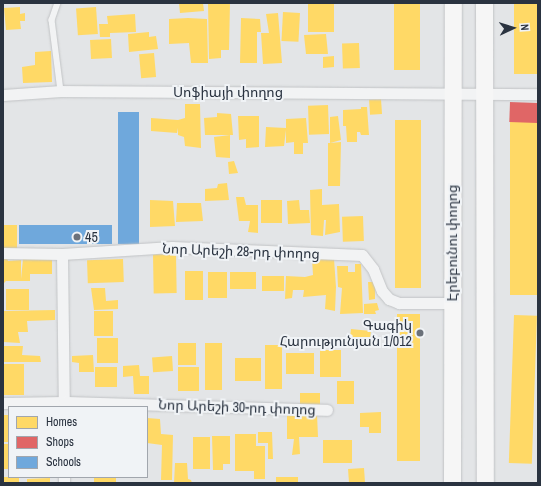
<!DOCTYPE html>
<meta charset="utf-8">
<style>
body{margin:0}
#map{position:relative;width:541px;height:486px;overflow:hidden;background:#e3e5e7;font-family:"Archivo Narrow","Noto Sans Armenian",sans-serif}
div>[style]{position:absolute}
.homes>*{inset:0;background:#ffd966;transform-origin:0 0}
.shops>*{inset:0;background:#e06666;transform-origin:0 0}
.schools>*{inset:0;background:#6fa8dc;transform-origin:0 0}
.roads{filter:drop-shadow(0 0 1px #c1c3c5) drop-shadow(0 0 1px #c1c3c5)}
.lane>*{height:5.5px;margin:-2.75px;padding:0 2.75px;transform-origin:2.75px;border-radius:2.75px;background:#f2f3f4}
.street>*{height:11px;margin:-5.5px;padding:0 5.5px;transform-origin:5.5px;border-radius:5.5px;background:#f2f3f4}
.primary>*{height:17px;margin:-8.5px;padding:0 8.5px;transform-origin:8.5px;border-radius:8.5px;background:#f6f6f6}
.dots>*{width:11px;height:11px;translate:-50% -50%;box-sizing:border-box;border:2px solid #f0f3f6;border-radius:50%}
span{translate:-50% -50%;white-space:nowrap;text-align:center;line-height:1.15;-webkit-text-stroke:4px #f0f3f6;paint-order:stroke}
.street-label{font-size:14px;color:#2a3340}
.poi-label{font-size:14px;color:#2a3340}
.left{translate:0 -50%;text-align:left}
.right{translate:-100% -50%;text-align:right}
.frame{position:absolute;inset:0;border:4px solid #2a3340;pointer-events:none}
.legend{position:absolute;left:8px;top:406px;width:140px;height:72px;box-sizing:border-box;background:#f0f3f6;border:1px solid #a1a6ad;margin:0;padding:5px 7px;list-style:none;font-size:12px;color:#2a3340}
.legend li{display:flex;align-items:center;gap:8px;height:20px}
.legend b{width:20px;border:1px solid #a1a6ad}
.north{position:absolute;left:493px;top:8px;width:40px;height:40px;-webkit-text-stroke:3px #f0f3f6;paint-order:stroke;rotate:86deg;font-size:11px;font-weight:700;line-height:16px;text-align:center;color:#2a3340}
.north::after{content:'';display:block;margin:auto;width:14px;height:18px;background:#2a3340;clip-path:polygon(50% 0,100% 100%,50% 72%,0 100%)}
</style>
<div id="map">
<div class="homes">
<div style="clip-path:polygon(179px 3px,203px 3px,204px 11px,180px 13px)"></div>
<div style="clip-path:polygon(208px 3px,230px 3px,229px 50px,221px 50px,221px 58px,209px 59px)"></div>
<div style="left:308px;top:3px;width:26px;height:29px"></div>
<div style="left:394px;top:3px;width:26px;height:67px"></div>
<div style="left:514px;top:3px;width:24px;height:71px"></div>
<div style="clip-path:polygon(20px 7px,20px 14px,25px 13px,25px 21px,20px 21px,21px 29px,6px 30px,4px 8px)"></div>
<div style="left:96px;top:7px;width:27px;height:20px;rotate:86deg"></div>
<div style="left:283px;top:12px;width:17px;height:29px;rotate:3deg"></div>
<div style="clip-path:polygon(278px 13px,282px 63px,263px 64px,261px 33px,269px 33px,266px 14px)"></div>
<div style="clip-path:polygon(135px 14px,136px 32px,110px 33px,110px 37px,100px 37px,99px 24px,108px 24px,107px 16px)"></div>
<div style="clip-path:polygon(188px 18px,207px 19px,208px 63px,191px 63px,189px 43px,169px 44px,169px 19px)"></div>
<div style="clip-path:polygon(241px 18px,260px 19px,261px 32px,257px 32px,257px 63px,240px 63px)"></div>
<div style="clip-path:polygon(149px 32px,149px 37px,156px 36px,158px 49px,129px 52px,128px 34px)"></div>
<div style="clip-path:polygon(326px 34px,328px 54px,306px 54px,304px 35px)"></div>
<div style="left:111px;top:39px;width:19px;height:21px;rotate:87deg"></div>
<div style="left:359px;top:43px;width:25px;height:17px;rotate:88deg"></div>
<div style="clip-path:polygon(51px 51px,52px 82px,23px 83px,22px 67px,35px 65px,35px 52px)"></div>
<div style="left:154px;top:53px;width:24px;height:15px;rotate:85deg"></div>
<div style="clip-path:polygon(334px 56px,334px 67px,323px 68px,323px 57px)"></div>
<div style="left:381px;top:99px;width:15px;height:12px;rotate:86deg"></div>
<div style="clip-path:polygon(185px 104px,200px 104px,201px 148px,185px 146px,184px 137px,178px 135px,178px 128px,177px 133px,151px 131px,151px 118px,178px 120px,185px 118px)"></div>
<div style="left:328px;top:105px;width:29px;height:20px;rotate:88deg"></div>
<div style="clip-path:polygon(361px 107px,367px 107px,369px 135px,361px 135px,360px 132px,357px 132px,357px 142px,347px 142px,346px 126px,343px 126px,343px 110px,361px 109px)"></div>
<div style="clip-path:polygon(217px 113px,231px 114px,233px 135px,230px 135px,230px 158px,216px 157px,214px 137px,230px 135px,205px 135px,204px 118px,217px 117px)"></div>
<div style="clip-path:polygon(238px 116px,259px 116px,259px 147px,246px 148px,246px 139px,239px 140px)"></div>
<div style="clip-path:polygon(338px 116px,341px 140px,330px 143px,341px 142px,340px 186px,328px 186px,328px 143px,330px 143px,330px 117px)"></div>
<div style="clip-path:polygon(306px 118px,308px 143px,303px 143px,303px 154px,294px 154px,294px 142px,286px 143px,286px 130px,284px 146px,265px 147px,266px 127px,286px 128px,286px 119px)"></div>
<div style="left:395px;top:120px;width:26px;height:168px"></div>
<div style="left:510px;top:122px;width:28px;height:173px"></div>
<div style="clip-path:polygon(234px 161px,238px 173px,229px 174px,228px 162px)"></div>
<div style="clip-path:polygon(227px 183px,229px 200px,205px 201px,205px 189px,217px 188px,218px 184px)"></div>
<div style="clip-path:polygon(322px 189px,322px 205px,339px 204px,340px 232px,325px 235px,326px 220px,324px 220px,323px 236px,311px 235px,310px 190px)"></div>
<div style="clip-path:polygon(236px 197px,244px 197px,246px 205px,258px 205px,258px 233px,248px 232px,250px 221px,239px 221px)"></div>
<div style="clip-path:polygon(150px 200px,173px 201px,175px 226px,150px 227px)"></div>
<div style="left:261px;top:200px;width:21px;height:23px"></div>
<div style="clip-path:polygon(299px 200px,300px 210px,309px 210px,310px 223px,288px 224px,287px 201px)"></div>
<div style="clip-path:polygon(177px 203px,201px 203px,203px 221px,176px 222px)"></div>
<div style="left:363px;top:216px;width:25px;height:21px;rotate:88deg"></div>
<div style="left:3px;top:225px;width:14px;height:24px"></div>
<div style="left:176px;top:254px;width:39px;height:23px;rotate:89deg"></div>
<div style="clip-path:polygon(3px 258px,7px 258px,8px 261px,21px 260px,21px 279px,23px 259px,52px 258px,52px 274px,30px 274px,30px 281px,6px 281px,3px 284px)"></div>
<div style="left:123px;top:259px;width:23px;height:36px;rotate:88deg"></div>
<div style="clip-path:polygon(312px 259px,334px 259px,336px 287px,335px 311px,325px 309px,326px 295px,303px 297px,304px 290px,293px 290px,292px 298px,285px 299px,286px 276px,305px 277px,313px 275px)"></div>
<div style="clip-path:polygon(355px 264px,361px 264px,363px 313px,340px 314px,342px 288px,338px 287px,337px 266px,348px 266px,348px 272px,355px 272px)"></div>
<div style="left:185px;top:271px;width:18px;height:29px"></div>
<div style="left:227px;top:272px;width:26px;height:19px;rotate:90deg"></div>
<div style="left:230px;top:272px;width:26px;height:17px"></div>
<div style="left:262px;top:276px;width:22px;height:15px"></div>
<div style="clip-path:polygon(368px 282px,375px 282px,375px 299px,369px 300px)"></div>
<div style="clip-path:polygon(91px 288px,105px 288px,106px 301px,118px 300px,118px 309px,94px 310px)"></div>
<div style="left:6px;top:289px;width:23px;height:21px"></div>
<div style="clip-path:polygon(377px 303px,379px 310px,375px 311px,376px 314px,364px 314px,364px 304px)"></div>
<div style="clip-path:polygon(55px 310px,55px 320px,27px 321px,28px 332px,18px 332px,20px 343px,3px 342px,3px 311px)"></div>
<div style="left:94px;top:311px;width:19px;height:25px"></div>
<div style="left:397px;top:314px;width:23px;height:147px"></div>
<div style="left:514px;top:315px;width:23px;height:148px;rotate:2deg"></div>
<div style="left:351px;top:329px;width:20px;height:12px;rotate:6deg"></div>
<div style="left:97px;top:338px;width:21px;height:25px"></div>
<div style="left:178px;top:343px;width:18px;height:22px"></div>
<div style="left:205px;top:343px;width:17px;height:47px"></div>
<div style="left:282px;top:345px;width:44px;height:17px;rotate:90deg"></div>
<div style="clip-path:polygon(3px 346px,23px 346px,22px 355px,40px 356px,41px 362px,3px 362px)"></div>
<div style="left:320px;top:350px;width:21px;height:27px"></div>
<div style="left:286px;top:353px;width:28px;height:21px"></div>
<div style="clip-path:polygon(93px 355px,94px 372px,79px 372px,79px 363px,72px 362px,72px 356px)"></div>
<div style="left:172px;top:356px;width:15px;height:20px;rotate:86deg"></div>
<div style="left:261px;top:358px;width:23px;height:26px;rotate:90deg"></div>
<div style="left:24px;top:364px;width:31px;height:21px;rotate:90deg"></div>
<div style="clip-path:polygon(139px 365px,140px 376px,149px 376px,149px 394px,134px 394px,133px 376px,123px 377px,123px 366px)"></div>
<div style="left:95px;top:367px;width:22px;height:20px"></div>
<div style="left:199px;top:367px;width:24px;height:21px;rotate:90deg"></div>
<div style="left:337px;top:381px;width:17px;height:23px"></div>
<div style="left:300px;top:393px;width:20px;height:13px"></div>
<div style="clip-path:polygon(381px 412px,381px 433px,369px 433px,369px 427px,360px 427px,360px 413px)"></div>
<div style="clip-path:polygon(287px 414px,317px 414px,318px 437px,299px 437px,300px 454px,292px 455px,294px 439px,287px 439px)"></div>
<div style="left:3px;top:415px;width:6px;height:27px"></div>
<div style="clip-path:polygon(147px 418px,160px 419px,161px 434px,173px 435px,172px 480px,161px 480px,162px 445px,147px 443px)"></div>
<div style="clip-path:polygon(258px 432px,272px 432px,273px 459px,268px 459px,268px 443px,258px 443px)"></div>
<div style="clip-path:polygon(235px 434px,256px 434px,256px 446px,265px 446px,265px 479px,254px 479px,254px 471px,235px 471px)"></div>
<div style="clip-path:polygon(212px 436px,230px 436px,230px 464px,223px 464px,223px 470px,213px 470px)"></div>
<div style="left:193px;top:437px;width:17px;height:32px"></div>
<div style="left:323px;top:440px;width:29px;height:23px"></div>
<div style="left:3px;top:444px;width:6px;height:25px"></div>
<div style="clip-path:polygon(175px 463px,187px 463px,188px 479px,191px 480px,192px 483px,174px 483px)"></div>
<div style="left:364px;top:468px;width:15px;height:16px;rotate:86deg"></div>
<div style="left:3px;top:477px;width:16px;height:6px"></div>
<div style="left:94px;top:477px;width:22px;height:6px"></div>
<div style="left:276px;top:477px;width:22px;height:6px"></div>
<div style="clip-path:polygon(50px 478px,50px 483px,27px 483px,27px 479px)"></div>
</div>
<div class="shops">
<div style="left:510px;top:102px;width:28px;height:20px;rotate:2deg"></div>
</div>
<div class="schools">
<div style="left:118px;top:112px;width:21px;height:132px"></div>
<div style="left:112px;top:225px;width:19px;height:93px;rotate:90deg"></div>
</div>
<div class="roads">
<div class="lane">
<div style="left:58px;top:3px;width:18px;rotate:109deg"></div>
<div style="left:52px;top:20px;width:72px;rotate:82.8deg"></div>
</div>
<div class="street">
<div style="left:3px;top:95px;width:58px;rotate:-3.9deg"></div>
<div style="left:61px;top:91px;width:477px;rotate:0.4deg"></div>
<div style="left:3px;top:253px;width:59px;rotate:1deg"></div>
<div style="left:62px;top:254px;width:110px;rotate:-3.6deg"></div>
<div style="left:172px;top:247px;width:190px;rotate:2.4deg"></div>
<div style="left:362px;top:255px;width:18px;rotate:52deg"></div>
<div style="left:373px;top:269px;width:24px;rotate:68deg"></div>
<div style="left:382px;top:291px;width:11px;rotate:49deg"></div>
<div style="left:389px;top:299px;width:11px;rotate:22deg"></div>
<div style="left:399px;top:303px;width:53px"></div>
<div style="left:62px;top:254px;width:153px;rotate:89.3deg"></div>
<div style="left:3px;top:403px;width:61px;rotate:-0.9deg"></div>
<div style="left:64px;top:402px;width:263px;rotate:1.7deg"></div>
<div style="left:64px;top:483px;width:6px;rotate:-90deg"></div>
</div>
<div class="primary">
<div style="left:484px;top:3px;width:480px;rotate:89.9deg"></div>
<div style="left:452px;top:483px;width:480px;rotate:-89.9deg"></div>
</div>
</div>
<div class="dots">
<div style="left:77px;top:237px;background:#6b717a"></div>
<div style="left:420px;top:333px;background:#6b717a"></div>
</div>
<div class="street-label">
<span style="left:228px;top:92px">Սոֆիայի փողոց</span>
<span style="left:452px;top:243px;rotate:-90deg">Էրեբունու փողոց</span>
<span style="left:241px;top:251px;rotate:2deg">Նոր Արեշի 28-րդ փողոց</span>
<span style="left:237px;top:407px;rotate:2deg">Նոր Արեշի 30-րդ փողոց</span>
</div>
<div class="poi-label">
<span class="left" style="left:85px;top:237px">45</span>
<span class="right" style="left:412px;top:333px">Գագիկ<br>Հարությունյան 1/012</span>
</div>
<div class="frame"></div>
<ul class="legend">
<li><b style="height:11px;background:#ffd966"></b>Homes</li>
<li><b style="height:11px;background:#e06666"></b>Shops</li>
<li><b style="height:11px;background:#6fa8dc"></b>Schools</li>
</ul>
<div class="north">N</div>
</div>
